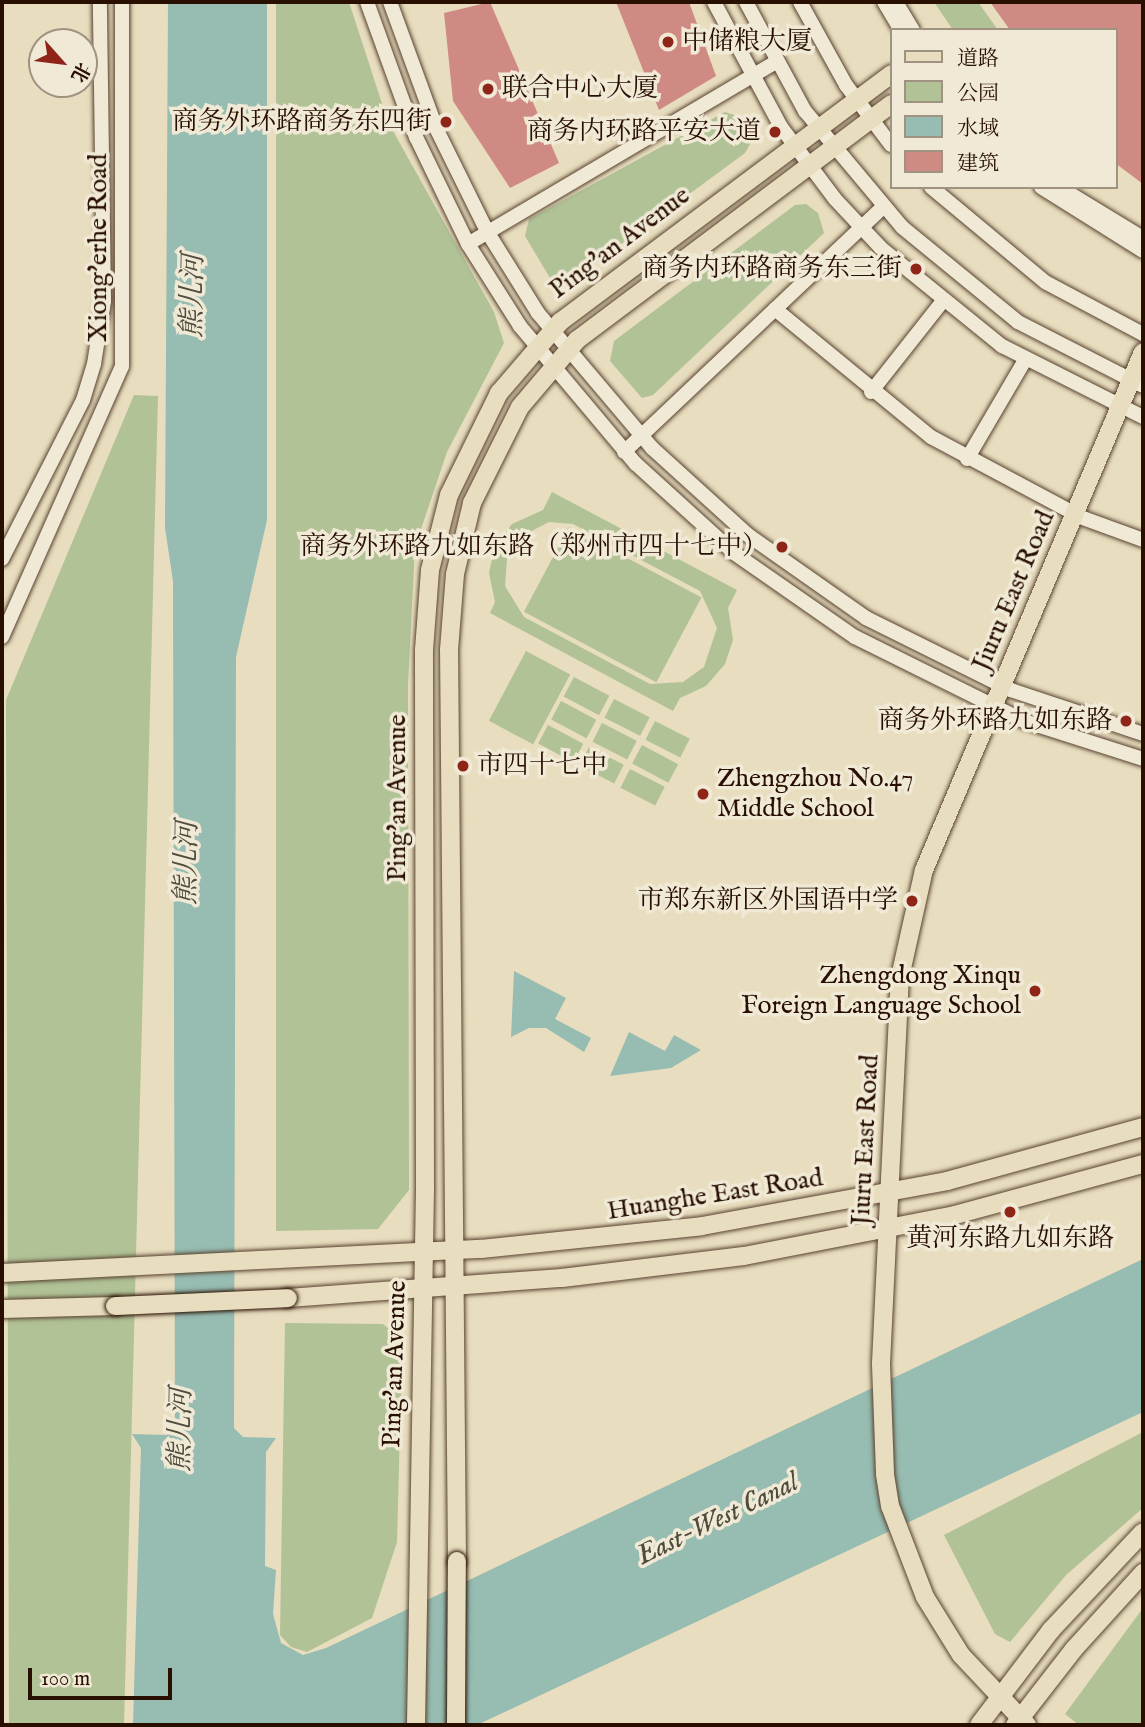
<!DOCTYPE html>
<meta charset="utf-8">
<style>
body{margin:0}
#map{position:relative;width:1145px;height:1727px;overflow:hidden;background:#e8ddbe;font-family:"IM FELL English","Noto Serif SC",serif}
div>[style]{position:absolute}
.green>*{inset:0;background:#b0c296;transform-origin:0 0}
.water>*{inset:0;background:#97bcb1}
.building>*{inset:0;background:#cf8b83}
.roads{filter:drop-shadow(0 0 2px #584230) drop-shadow(0 0 2px #584230)}
.minor>*{height:14px;margin:-7px;padding:0 7px;transform-origin:7px;border-radius:7px;background:#f0e9d5}
.major>*{height:18px;margin:-9px;padding:0 9px;transform-origin:9px;border-radius:9px;background:#e8ddbe}
.bridges{filter:drop-shadow(0 0 2px #280f00) drop-shadow(0 0 2px #280f00)}
.major-bridge>*{height:18px;margin:-9px;padding:0 9px;transform-origin:9px;border-radius:9px;background:#e8ddbe}
.dots>*{width:19px;height:19px;translate:-50% -50%;box-sizing:border-box;border:4px solid #f0e9d5;border-radius:50%}
span{translate:-50% -50%;white-space:nowrap;text-align:center;line-height:1.15;-webkit-text-stroke:7px #f0e9d5;paint-order:stroke}
.poi-label{font-size:26px;color:#280f00}
.left{translate:0 -50%;text-align:left}
.right{translate:-100% -50%;text-align:right}
.street-label{font-size:26px;color:#280f00}
.water-label{font-size:28px;color:#4f4c3e;font-style:italic}
.frame{position:absolute;inset:0;border:4px solid #280f00;pointer-events:none}
.legend{position:absolute;left:890px;top:28px;width:228px;height:161px;box-sizing:border-box;background:#f0e9d5;border:2px solid #a09280;margin:0;padding:9px 12px;list-style:none;font-size:21px;color:#280f00}
.legend li{display:flex;align-items:center;gap:14px;height:35px}
.legend b{width:35px;border:2px solid #a09280}
.north{position:absolute;left:28px;top:28px;width:70px;height:70px;box-sizing:border-box;background:#f0e9d5;border:2px solid #a09280;border-radius:50%;rotate:118deg;font-size:19px;font-weight:700;line-height:28px;text-align:center;color:#280f00}
.north::after{content:'';display:block;margin:auto;width:24px;height:32px;background:#8f2418;clip-path:polygon(50% 0,100% 100%,50% 72%,0 100%)}
.scale{position:absolute;left:28px;top:1668px;width:144px;height:32px;box-sizing:border-box;border:4px solid #280f00;border-top:0;padding-left:9px;font-size:21px;line-height:24px;white-space:nowrap;color:#280f00;-webkit-text-stroke:5px #f0e9d5;paint-order:stroke}
</style>
<div id="map">
<div class="green">
<div style="clip-path:polygon(276px 2px,349px 2px,388px 122px,494px 312px,504px 343px,447px 452px,415px 547px,408px 685px,409px 1190px,378px 1229px,276px 1231px)"></div>
<div style="clip-path:polygon(934px 2px,978px 2px,998px 30px,953px 30px)"></div>
<div style="clip-path:polygon(725px 112px,749px 120px,754px 137px,745px 153px,563px 287px,553px 283px,525px 236px,529px 219px)"></div>
<div style="clip-path:polygon(806px 204px,818px 213px,824px 233px,653px 395px,642px 398px,610px 361px,614px 341px,795px 205px)"></div>
<div style="clip-path:polygon(134px 395px,158px 396px,124px 1725px,9px 1725px,6px 700px)"></div>
<div style="clip-path:polygon(evenodd,552px 492px,737px 590px,728px 608px,733px 640px,725px 664px,706px 686px,680px 698px,673px 711px,490px 613px,495px 602px,489px 573px,495px 545px,512px 524px,543px 510px,552px 492px,549px 522px,573px 524px,700px 591px,717px 628px,704px 667px,683px 682px,650px 684px,524px 617px,505px 586px,507px 559px,520px 537px,549px 522px)"></div>
<div style="left:569px;top:527px;width:150px;height:96px;rotate:28deg"></div>
<div style="left:526px;top:651px;width:50px;height:79px;rotate:28deg"></div>
<div style="left:574px;top:677px;width:40px;height:22px;rotate:28deg"></div>
<div style="left:614px;top:699px;width:40px;height:21px;rotate:27deg"></div>
<div style="left:561px;top:701px;width:40px;height:21px;rotate:28deg"></div>
<div style="left:655px;top:721px;width:39px;height:21px;rotate:27deg"></div>
<div style="left:602px;top:723px;width:39px;height:21px;rotate:27deg"></div>
<div style="left:548px;top:725px;width:40px;height:21px;rotate:28deg"></div>
<div style="left:642px;top:745px;width:41px;height:21px;rotate:28deg"></div>
<div style="left:589px;top:747px;width:39px;height:21px;rotate:27deg"></div>
<div style="left:630px;top:769px;width:39px;height:21px;rotate:27deg"></div>
<div style="clip-path:polygon(285px 1323px,383px 1324px,400px 1338px,402px 1354px,397px 1542px,372px 1618px,307px 1652px,291px 1647px,280px 1635px)"></div>
<div style="clip-path:polygon(1143px 1432px,1143px 1508px,1066px 1575px,1010px 1642px,995px 1634px,944px 1535px)"></div>
<div style="clip-path:polygon(1143px 1608px,1143px 1725px,1079px 1725px,1065px 1714px)"></div>
</div>
<div class="water">
<div style="clip-path:polygon(168px 2px,267px 2px,267px 520px,236px 657px,234px 1428px,243px 1437px,276px 1438px,266px 1452px,265px 1566px,276px 1570px,273px 1614px,281px 1643px,303px 1655px,326px 1648px,1143px 1259px,1143px 1412px,477px 1725px,133px 1725px,141px 1448px,132px 1434px,167px 1435px,175px 1425px,173px 581px,165px 528px)"></div>
<div style="clip-path:polygon(514px 971px,566px 998px,555px 1019px,591px 1038px,584px 1052px,546px 1028px,529px 1028px,511px 1037px)"></div>
<div style="clip-path:polygon(629px 1032px,665px 1051px,674px 1035px,701px 1050px,671px 1068px,610px 1076px)"></div>
</div>
<div class="building">
<div style="clip-path:polygon(490px 2px,559px 163px,510px 188px,453px 101px,444px 13px)"></div>
<div style="clip-path:polygon(616px 2px,689px 2px,716px 76px,659px 110px)"></div>
<div style="clip-path:polygon(990px 2px,1143px 2px,1143px 184px,1115px 163px,1115px 30px,1010px 30px)"></div>
</div>
<div class="roads">
<div class="minor">
<div style="left:367px;top:2px;width:144px;rotate:70.1deg"></div>
<div style="left:416px;top:137px;width:119px;rotate:64.1deg"></div>
<div style="left:468px;top:244px;width:97px;rotate:57.6deg"></div>
<div style="left:520px;top:326px;width:180px;rotate:50deg"></div>
<div style="left:636px;top:464px;width:132px;rotate:42.2deg"></div>
<div style="left:734px;top:553px;width:147px;rotate:34.8deg"></div>
<div style="left:855px;top:637px;width:189px;rotate:26.4deg"></div>
<div style="left:1024px;top:721px;width:125px;rotate:17.7deg"></div>
<div style="left:390px;top:2px;width:134px;rotate:69.9deg"></div>
<div style="left:436px;top:128px;width:117px;rotate:63.7deg"></div>
<div style="left:488px;top:233px;width:94px;rotate:58deg"></div>
<div style="left:538px;top:313px;width:177px;rotate:49.8deg"></div>
<div style="left:652px;top:448px;width:130px;rotate:42.2deg"></div>
<div style="left:748px;top:535px;width:144px;rotate:35.1deg"></div>
<div style="left:866px;top:618px;width:162px;rotate:26.4deg"></div>
<div style="left:1011px;top:690px;width:139px;rotate:18.4deg"></div>
<div style="left:714px;top:2px;width:142px;rotate:61.8deg"></div>
<div style="left:781px;top:127px;width:90px;rotate:53.1deg"></div>
<div style="left:835px;top:199px;width:67px;rotate:46.8deg"></div>
<div style="left:881px;top:248px;width:156px;rotate:39deg"></div>
<div style="left:1002px;top:346px;width:158px;rotate:26.7deg"></div>
<div style="left:746px;top:2px;width:124px;rotate:61.6deg"></div>
<div style="left:805px;top:111px;width:151px;rotate:50.1deg"></div>
<div style="left:902px;top:227px;width:150px;rotate:39.3deg"></div>
<div style="left:1018px;top:322px;width:140px;rotate:27.1deg"></div>
<div style="left:800px;top:2px;width:95px;rotate:61deg"></div>
<div style="left:846px;top:85px;width:75px;rotate:53.1deg"></div>
<div style="left:884px;top:2px;width:33px;rotate:59deg"></div>
<div style="left:896px;top:2px;width:33px;rotate:59deg"></div>
<div style="left:931px;top:187px;width:148px;rotate:39.8deg"></div>
<div style="left:1045px;top:282px;width:111px;rotate:28deg"></div>
<div style="left:1041px;top:187px;width:120px;rotate:32.1deg"></div>
<div style="left:1059px;top:187px;width:98px;rotate:31.3deg"></div>
<div style="left:468px;top:244px;width:358px;rotate:-30.6deg"></div>
<div style="left:775px;top:309px;width:202px;rotate:39.4deg"></div>
<div style="left:931px;top:437px;width:163px;rotate:28.1deg"></div>
<div style="left:871px;top:392px;width:115px;rotate:-51.7deg"></div>
<div style="left:624px;top:452px;width:357px;rotate:-43.4deg"></div>
<div style="left:967px;top:459px;width:115px;rotate:-59.6deg"></div>
<div style="left:1083px;top:518px;width:64px;rotate:20.1deg"></div>
<div style="left:2px;top:559px;width:178px;rotate:-63deg"></div>
<div style="left:83px;top:400px;width:38px;rotate:-73deg"></div>
<div style="left:94px;top:364px;width:64px;rotate:-81deg"></div>
<div style="left:104px;top:301px;width:299px;rotate:-90.8deg"></div>
<div style="left:2px;top:637px;width:296px;rotate:-66.1deg"></div>
<div style="left:122px;top:366px;width:364px;rotate:-90deg"></div>
</div>
<div class="major">
<div style="left:2px;top:1273px;width:480px;rotate:-2.9deg"></div>
<div style="left:481px;top:1249px;width:222px;rotate:-5.9deg"></div>
<div style="left:702px;top:1226px;width:249px;rotate:-10.4deg"></div>
<div style="left:947px;top:1181px;width:203px;rotate:-15.4deg"></div>
<div style="left:288px;top:1298px;width:275px;rotate:-4.2deg"></div>
<div style="left:562px;top:1278px;width:183px;rotate:-6.9deg"></div>
<div style="left:744px;top:1256px;width:215px;rotate:-11deg"></div>
<div style="left:955px;top:1215px;width:195px;rotate:-15.2deg"></div>
<div style="left:2px;top:1309px;width:113px;rotate:-1.5deg"></div>
<div style="left:457px;top:1561px;width:911px;rotate:-90.5deg"></div>
<div style="left:449px;top:650px;width:76px;rotate:-85.5deg"></div>
<div style="left:455px;top:574px;width:73px;rotate:-76.5deg"></div>
<div style="left:472px;top:503px;width:107px;rotate:-63.4deg"></div>
<div style="left:520px;top:407px;width:88px;rotate:-49.6deg"></div>
<div style="left:577px;top:340px;width:393px;rotate:-36.9deg"></div>
<div style="left:416px;top:1725px;width:536px;rotate:-89.04deg"></div>
<div style="left:425px;top:1189px;width:539px;rotate:-90.11deg"></div>
<div style="left:424px;top:650px;width:80px;rotate:-85.7deg"></div>
<div style="left:430px;top:570px;width:77px;rotate:-75.8deg"></div>
<div style="left:449px;top:495px;width:114px;rotate:-63.9deg"></div>
<div style="left:499px;top:393px;width:94px;rotate:-49.3deg"></div>
<div style="left:560px;top:322px;width:414px;rotate:-36.8deg"></div>
<div style="left:979px;top:1725px;width:119px;rotate:-52.8deg"></div>
<div style="left:1051px;top:1630px;width:134px;rotate:-46.8deg"></div>
<div style="left:1015px;top:1725px;width:96px;rotate:-52.2deg"></div>
<div style="left:1074px;top:1649px;width:103px;rotate:-47.8deg"></div>
<div style="left:1027px;top:1725px;width:96px;rotate:-133.3deg"></div>
<div style="left:961px;top:1655px;width:68px;rotate:-121.8deg"></div>
<div style="left:925px;top:1597px;width:97px;rotate:-111deg"></div>
<div style="left:890px;top:1506px;width:33px;rotate:-99deg"></div>
<div style="left:885px;top:1473px;width:110px;rotate:-92.1deg"></div>
<div style="left:881px;top:1363px;width:386px;rotate:-87.2deg"></div>
<div style="left:900px;top:977px;width:110px;rotate:-77.4deg"></div>
<div style="left:924px;top:870px;width:562px;rotate:-67.08deg"></div>
</div>
</div>
<div class="bridges">
<div class="major-bridge">
<div style="left:115px;top:1306px;width:173px;rotate:-2.6deg"></div>
<div style="left:456px;top:1725px;width:164px;rotate:-89.7deg"></div>
</div>
</div>
<div class="dots">
<div style="left:668px;top:42px;background:#8f2418"></div>
<div style="left:488px;top:89px;background:#8f2418"></div>
<div style="left:446px;top:122px;background:#8f2418"></div>
<div style="left:775px;top:132px;background:#8f2418"></div>
<div style="left:916px;top:269px;background:#8f2418"></div>
<div style="left:782px;top:547px;background:#8f2418"></div>
<div style="left:1126px;top:721px;background:#8f2418"></div>
<div style="left:463px;top:766px;background:#8f2418"></div>
<div style="left:703px;top:794px;background:#8f2418"></div>
<div style="left:912px;top:901px;background:#8f2418"></div>
<div style="left:1035px;top:991px;background:#8f2418"></div>
<div style="left:1010px;top:1212px;background:#8f2418"></div>
</div>
<div class="poi-label">
<span class="left" style="left:682px;top:42px">中储粮大厦</span>
<span class="left" style="left:502px;top:89px">联合中心大厦</span>
<span class="right" style="left:432px;top:122px">商务外环路商务东四街</span>
<span class="right" style="left:761px;top:132px">商务内环路平安大道</span>
<span class="right" style="left:902px;top:269px">商务内环路商务东三街</span>
<span class="right" style="left:768px;top:547px">商务外环路九如东路（郑州市四十七中）</span>
<span class="right" style="left:1112px;top:721px">商务外环路九如东路</span>
<span class="left" style="left:477px;top:766px">市四十七中</span>
<span class="left" style="left:717px;top:794px">Zhengzhou No.47<br>Middle School</span>
<span class="right" style="left:898px;top:901px">市郑东新区外国语中学</span>
<span class="right" style="left:1021px;top:991px">Zhengdong Xinqu<br>Foreign Language School</span>
<span style="left:1010px;top:1239px">黄河东路九如东路</span>
</div>
<div class="street-label">
<span style="left:620px;top:243px;rotate:-37deg">Ping'an Avenue</span>
<span style="left:99px;top:248px;rotate:-90deg">Xiong'erhe Road</span>
<span style="left:1014px;top:591px;rotate:-67deg">Jiuru East Road</span>
<span style="left:398px;top:798px;rotate:-90deg">Ping'an Avenue</span>
<span style="left:866px;top:1140px;rotate:-87deg">Jiuru East Road</span>
<span style="left:715px;top:1195px;rotate:-9deg">Huanghe East Road</span>
<span style="left:395px;top:1364px;rotate:-88deg">Ping'an Avenue</span>
</div>
<div class="water-label">
<span style="left:194px;top:296px;rotate:-89deg">熊儿河</span>
<span style="left:188px;top:863px;rotate:-89deg">熊儿河</span>
<span style="left:182px;top:1430px;rotate:-89deg">熊儿河</span>
<span style="left:718px;top:1520px;rotate:-26deg">East-West Canal</span>
</div>
<div class="frame"></div>
<ul class="legend">
<li><b style="height:9px;background:#e8ddbe"></b>道路</li>
<li><b style="height:19px;background:#b0c296"></b>公园</li>
<li><b style="height:19px;background:#97bcb1"></b>水域</li>
<li><b style="height:19px;background:#cf8b83"></b>建筑</li>
</ul>
<div class="north">北</div>
<div class="scale">100 m</div>
</div>
